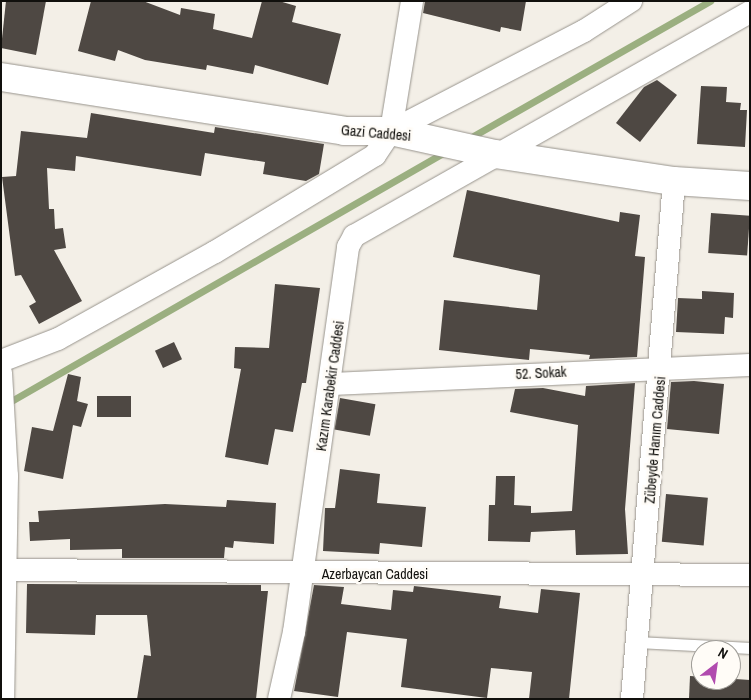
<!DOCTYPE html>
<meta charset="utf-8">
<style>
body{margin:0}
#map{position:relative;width:751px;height:700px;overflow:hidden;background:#f3efe7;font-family:"Archivo Narrow",sans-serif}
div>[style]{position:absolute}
.stream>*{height:7px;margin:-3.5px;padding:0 3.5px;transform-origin:3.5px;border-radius:3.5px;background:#9baf80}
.building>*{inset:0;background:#4e4843;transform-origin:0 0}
.roads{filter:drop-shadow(0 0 1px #98948d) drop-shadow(0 0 1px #98948d)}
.service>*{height:11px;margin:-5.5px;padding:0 5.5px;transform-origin:5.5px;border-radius:5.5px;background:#fff}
.minor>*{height:22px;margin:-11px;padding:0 11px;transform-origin:11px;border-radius:11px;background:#fff}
.tertiary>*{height:28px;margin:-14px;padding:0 14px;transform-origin:14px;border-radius:14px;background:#fff}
span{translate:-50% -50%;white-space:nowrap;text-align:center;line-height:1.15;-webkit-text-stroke:5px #fffcf7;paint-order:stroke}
.street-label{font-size:14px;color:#11100d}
.frame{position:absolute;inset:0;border:2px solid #11100d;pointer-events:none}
.north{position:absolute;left:691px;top:640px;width:50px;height:50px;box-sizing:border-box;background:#fffcf7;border:1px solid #a09e99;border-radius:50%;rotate:30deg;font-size:14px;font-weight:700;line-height:20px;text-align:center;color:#11100d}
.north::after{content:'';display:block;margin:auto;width:18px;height:22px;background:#b14baf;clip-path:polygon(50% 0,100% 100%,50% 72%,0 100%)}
</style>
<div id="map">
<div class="stream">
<div style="left:468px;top:139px;width:279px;rotate:-29.7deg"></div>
<div style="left:6px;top:404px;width:506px;rotate:-29.86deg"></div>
</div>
<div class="building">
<div style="clip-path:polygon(6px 1px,46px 1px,36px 55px,1px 48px)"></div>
<div style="clip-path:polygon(91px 1px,143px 1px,180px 15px,181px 8px,215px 14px,213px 29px,252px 38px,262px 1px,279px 1px,296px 6px,292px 22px,341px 34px,328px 85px,255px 65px,253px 74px,207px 65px,206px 70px,145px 60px,118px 50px,115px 61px,78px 51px)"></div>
<div style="clip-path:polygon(425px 1px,526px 1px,521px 31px,501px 27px,500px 32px,423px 13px)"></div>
<div style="clip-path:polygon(657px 80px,677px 95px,640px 142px,616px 123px,644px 87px)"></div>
<div style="clip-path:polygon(701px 86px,727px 87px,726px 102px,741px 103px,740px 110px,747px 110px,745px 147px,697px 144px)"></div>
<div style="clip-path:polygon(91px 113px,214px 133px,215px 127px,324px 144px,319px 174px,306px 181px,263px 174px,265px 162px,205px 153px,201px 176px,76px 156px,75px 171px,47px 168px,49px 209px,54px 209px,55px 229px,63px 228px,66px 248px,54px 250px,82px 301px,39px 324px,29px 306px,36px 302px,21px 275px,15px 276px,2px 177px,16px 176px,21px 131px,87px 138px)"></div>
<div style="clip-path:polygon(467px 190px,619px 222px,620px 212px,640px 215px,635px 256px,645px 257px,637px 357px,589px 359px,590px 355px,530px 349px,529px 360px,439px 350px,444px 300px,537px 310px,540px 275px,453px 257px)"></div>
<div style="left:711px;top:213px;width:39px;height:40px;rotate:4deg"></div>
<div style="clip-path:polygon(275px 284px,320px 288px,306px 383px,302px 383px,293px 432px,275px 429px,268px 465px,225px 457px,241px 369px,234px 368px,235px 347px,269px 348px)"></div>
<div style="clip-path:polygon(702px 291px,734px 293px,733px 318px,725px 317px,724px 334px,676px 332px,678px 298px,702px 299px)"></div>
<div style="left:174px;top:342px;width:19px;height:21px;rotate:65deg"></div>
<div style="clip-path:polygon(68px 374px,81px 377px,77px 401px,88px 404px,81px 427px,73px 425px,63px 479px,24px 471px,32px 427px,53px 431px)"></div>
<div style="clip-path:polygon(694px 381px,724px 384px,719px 434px,667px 429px,671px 382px)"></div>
<div style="clip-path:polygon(635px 383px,625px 509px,628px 554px,576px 555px,575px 530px,531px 532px,530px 542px,488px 541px,489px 505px,495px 505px,496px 476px,515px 476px,514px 505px,531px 506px,531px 513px,572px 511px,578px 425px,510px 412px,515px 389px,543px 388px,585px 396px,586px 386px)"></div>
<div style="left:97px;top:396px;width:34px;height:21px"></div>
<div style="left:340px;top:398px;width:36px;height:32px;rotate:10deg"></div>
<div style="clip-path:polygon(340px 469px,380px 474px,377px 503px,426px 507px,422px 547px,380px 543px,379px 554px,323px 551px,325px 508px,335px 508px)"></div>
<div style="left:666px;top:494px;width:42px;height:48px;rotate:5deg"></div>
<div style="clip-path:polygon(227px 500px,276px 503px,274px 544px,234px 541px,233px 548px,225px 547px,224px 558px,122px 558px,122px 549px,70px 550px,70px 539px,30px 541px,29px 522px,39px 522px,38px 511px,165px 504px,226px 507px)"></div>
<div style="clip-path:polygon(27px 584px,261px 585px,261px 591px,268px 591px,256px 699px,137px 699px,144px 655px,151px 656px,147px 615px,96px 615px,95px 635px,26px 633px)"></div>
<div style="clip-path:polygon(314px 585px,344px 587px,341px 604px,391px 610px,393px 590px,413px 592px,414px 586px,501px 596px,499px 608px,538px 613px,541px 589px,580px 593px,569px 699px,529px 699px,532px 672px,491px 668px,487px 698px,401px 687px,407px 639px,347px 632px,338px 697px,294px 691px)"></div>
<div style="clip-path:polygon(690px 676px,750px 680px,750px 699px,689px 699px)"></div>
</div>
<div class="roads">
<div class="service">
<div style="left:638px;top:642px;width:112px;rotate:3.1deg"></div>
</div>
<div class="minor">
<div style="left:391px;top:131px;width:132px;rotate:-80.8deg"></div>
<div style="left:1px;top:361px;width:61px;rotate:-21.1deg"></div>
<div style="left:58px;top:339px;width:179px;rotate:-29deg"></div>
<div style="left:215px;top:252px;width:187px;rotate:-31.2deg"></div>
<div style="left:375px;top:155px;width:29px;rotate:-56deg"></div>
<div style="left:391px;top:131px;width:217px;rotate:-27.4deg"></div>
<div style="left:584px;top:31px;width:56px;rotate:-32.6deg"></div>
<div style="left:1px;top:373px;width:103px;rotate:86.7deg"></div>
<div style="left:7px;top:476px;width:223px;rotate:91deg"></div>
<div style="left:332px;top:384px;width:418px;rotate:-2.6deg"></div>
<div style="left:1px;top:570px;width:749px;rotate:0.38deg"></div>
<div style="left:279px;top:699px;width:69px;rotate:-77.4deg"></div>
<div style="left:294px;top:632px;width:389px;rotate:-82deg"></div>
<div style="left:348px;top:247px;width:13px;rotate:-61deg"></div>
<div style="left:354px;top:236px;width:455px;rotate:-29.5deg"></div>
<div style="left:632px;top:699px;width:520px;rotate:-85.36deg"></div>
</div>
<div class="tertiary">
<div style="left:1px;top:77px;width:347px;rotate:8.9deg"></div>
<div style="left:344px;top:131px;width:47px"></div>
<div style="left:391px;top:131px;width:107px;rotate:12.5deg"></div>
<div style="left:495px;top:154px;width:181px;rotate:8.6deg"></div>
<div style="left:674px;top:181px;width:76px;rotate:3.8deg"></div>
</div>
</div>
<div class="street-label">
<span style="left:376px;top:133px;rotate:5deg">Gazi Caddesi</span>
<span style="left:541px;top:373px;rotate:-3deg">52. Sokak</span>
<span style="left:330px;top:386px;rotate:-82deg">Kazım Karabekir Caddesi</span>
<span style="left:655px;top:440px;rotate:-85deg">Zübeyde Hanım Caddesi</span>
<span style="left:375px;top:574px">Azerbaycan Caddesi</span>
</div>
<div class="frame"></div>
<div class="north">N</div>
</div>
